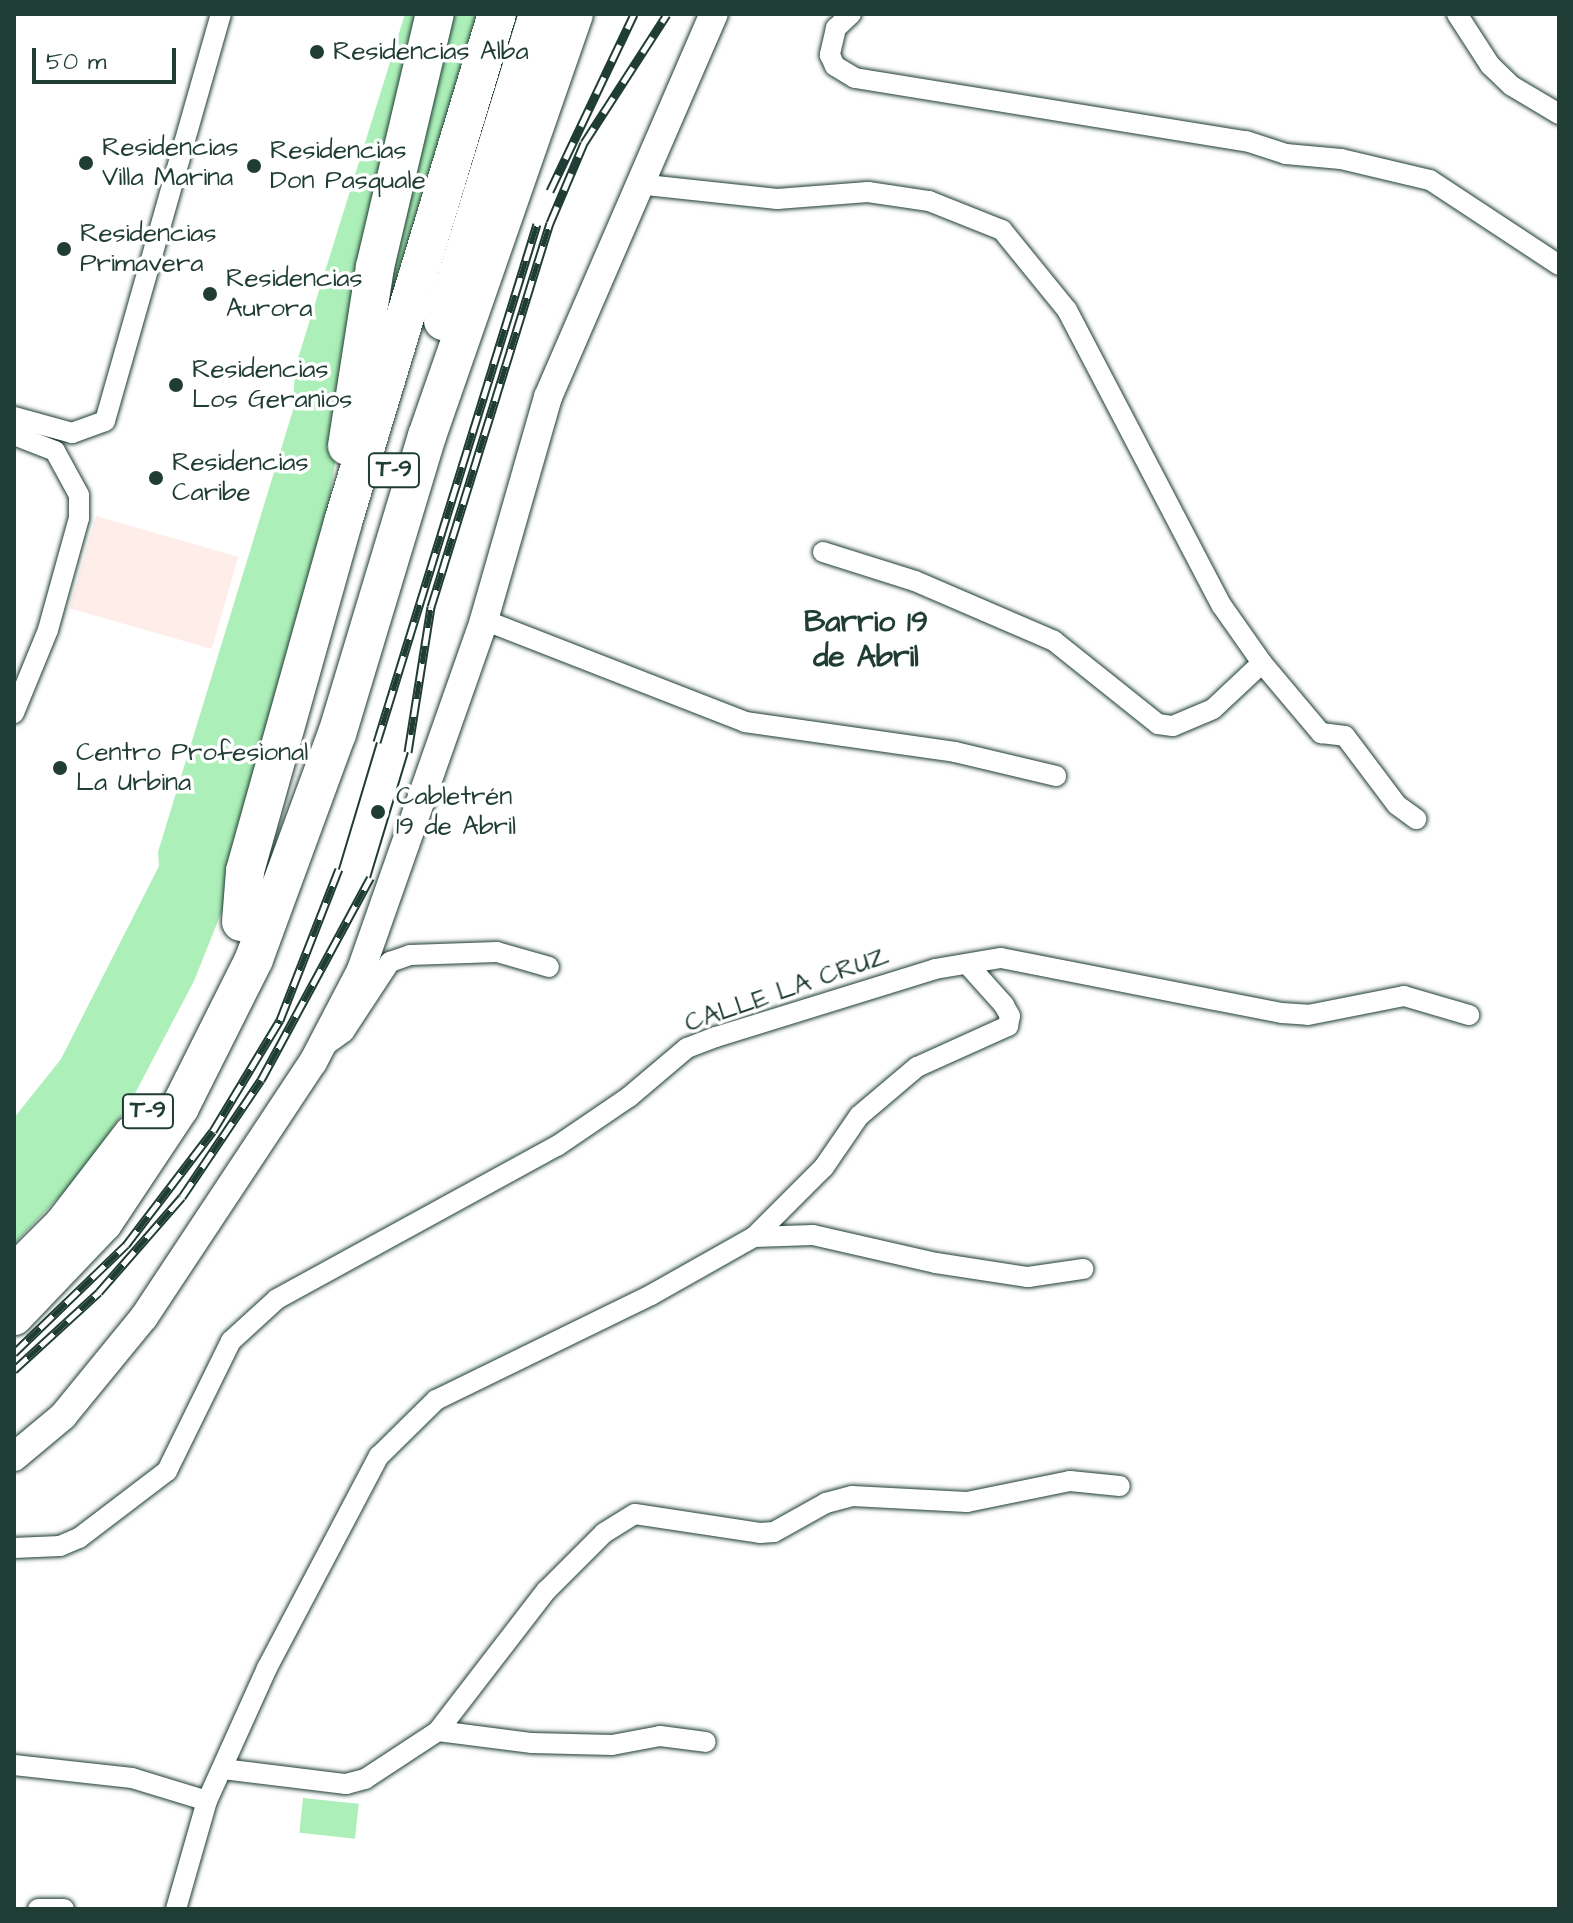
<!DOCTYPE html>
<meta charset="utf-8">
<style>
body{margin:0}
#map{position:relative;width:1573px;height:1923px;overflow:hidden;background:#fff;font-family:"Architects Daughter",sans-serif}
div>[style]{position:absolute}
.built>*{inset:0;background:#feede8;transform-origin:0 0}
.green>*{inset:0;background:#acefb8;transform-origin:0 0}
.roads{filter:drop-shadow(0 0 2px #1f3d34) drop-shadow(0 0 2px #1f3d34)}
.street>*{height:20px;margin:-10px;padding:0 10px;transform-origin:10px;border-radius:10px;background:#fff}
.secondary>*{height:28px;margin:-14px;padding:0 14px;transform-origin:14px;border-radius:14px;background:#fff}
.highway>*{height:38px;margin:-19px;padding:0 19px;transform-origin:19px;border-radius:19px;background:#fff}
.tram>*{height:2px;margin:-1px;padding:0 1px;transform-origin:1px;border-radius:1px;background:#1f3d34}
.rail>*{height:9px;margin-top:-4.5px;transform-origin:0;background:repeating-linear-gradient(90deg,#fff 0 18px,#1f3d34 0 36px);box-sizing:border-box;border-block:2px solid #1f3d34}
.dots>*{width:22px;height:22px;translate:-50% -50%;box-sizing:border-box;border:4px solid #fff;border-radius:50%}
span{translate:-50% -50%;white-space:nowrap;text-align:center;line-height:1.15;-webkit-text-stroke:7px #fff;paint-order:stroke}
.shield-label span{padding:2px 6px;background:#fff;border:2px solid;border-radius:6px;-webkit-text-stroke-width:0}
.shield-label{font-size:24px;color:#1f3d34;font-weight:700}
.poi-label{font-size:26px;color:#1f3d34}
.left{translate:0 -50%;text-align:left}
.street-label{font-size:26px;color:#1f3d34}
.quarter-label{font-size:30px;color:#1f3d34;font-weight:700}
.frame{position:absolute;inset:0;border:16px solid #1f3d34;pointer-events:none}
.scale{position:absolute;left:32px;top:48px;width:144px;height:36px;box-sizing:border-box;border:4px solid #1f3d34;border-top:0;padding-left:10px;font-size:24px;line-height:28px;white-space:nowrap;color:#1f3d34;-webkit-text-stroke:6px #fff;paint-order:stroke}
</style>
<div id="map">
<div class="built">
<div style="left:96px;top:516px;width:148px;height:96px;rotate:16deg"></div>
</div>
<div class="green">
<div style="clip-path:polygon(405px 14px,424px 14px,345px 394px,324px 538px,226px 901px,194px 981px,130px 1103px,78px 1177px,14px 1244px,14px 1118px,61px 1059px,159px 866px,158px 852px,293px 410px,295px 368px)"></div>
<div style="clip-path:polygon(447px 14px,485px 14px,411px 266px,367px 349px)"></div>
<div style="left:303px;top:1798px;width:56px;height:35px;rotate:6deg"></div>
</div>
<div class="roads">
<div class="street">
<div style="left:851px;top:14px;width:21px;rotate:137deg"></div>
<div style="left:836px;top:28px;width:28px;rotate:103deg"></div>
<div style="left:830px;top:55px;width:12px;rotate:66deg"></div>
<div style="left:835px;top:66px;width:23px;rotate:31deg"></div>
<div style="left:855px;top:78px;width:396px;rotate:9.2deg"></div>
<div style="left:1246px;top:141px;width:42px;rotate:18deg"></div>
<div style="left:1286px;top:154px;width:55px;rotate:5.2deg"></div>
<div style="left:1341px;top:159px;width:91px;rotate:13.3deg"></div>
<div style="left:1430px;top:180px;width:154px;rotate:33.4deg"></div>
<div style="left:1457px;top:14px;width:61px;rotate:57.1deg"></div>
<div style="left:1490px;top:65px;width:30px;rotate:44deg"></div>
<div style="left:1512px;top:86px;width:55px;rotate:30.8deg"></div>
<div style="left:637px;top:184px;width:141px;rotate:6.1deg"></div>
<div style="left:777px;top:199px;width:91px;rotate:-4.4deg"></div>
<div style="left:868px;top:192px;width:62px;rotate:8.4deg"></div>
<div style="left:929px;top:201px;width:79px;rotate:21.7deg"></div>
<div style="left:1002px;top:230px;width:103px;rotate:50.9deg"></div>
<div style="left:1067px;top:310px;width:334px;rotate:62.4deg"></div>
<div style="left:1222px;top:606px;width:70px;rotate:54.9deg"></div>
<div style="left:1262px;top:663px;width:92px;rotate:49.9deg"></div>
<div style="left:1321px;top:733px;width:24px;rotate:7deg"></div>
<div style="left:1345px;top:736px;width:86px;rotate:53deg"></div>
<div style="left:1397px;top:805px;width:24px;rotate:36deg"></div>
<div style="left:14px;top:417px;width:60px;rotate:15.4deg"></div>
<div style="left:72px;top:433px;width:35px;rotate:-20deg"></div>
<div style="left:105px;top:421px;width:423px;rotate:-74.1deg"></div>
<div style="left:14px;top:435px;width:44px;rotate:21.3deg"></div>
<div style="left:55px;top:451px;width:50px;rotate:61.4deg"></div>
<div style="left:79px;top:495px;width:23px;rotate:90deg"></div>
<div style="left:79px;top:518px;width:116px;rotate:105.5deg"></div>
<div style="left:48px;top:630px;width:90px;rotate:112.3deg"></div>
<div style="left:823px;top:552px;width:96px;rotate:17.5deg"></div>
<div style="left:915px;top:581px;width:151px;rotate:23.3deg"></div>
<div style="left:1054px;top:641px;width:133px;rotate:38.6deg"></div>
<div style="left:1158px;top:724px;width:15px;rotate:8deg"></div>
<div style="left:1173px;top:726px;width:43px;rotate:-23deg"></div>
<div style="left:1213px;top:709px;width:67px;rotate:-43.2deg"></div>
<div style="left:484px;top:620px;width:280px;rotate:21.3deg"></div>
<div style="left:745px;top:722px;width:212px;rotate:8.1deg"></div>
<div style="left:955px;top:752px;width:104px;rotate:13.4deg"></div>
<div style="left:322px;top:1048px;width:27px;rotate:-36deg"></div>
<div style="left:344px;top:1032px;width:84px;rotate:-56.7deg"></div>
<div style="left:390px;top:962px;width:21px;rotate:-19deg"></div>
<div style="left:410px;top:955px;width:87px;rotate:-2deg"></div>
<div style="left:497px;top:952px;width:54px;rotate:16.1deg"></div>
<div style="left:754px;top:1237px;width:99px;rotate:-45deg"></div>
<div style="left:824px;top:1167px;width:62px;rotate:-55.5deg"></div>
<div style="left:859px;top:1116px;width:76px;rotate:-40.2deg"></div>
<div style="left:917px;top:1067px;width:100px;rotate:-24.3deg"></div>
<div style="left:1008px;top:1026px;width:10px;rotate:-79deg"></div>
<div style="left:1010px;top:1016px;width:13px;rotate:-119deg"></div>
<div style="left:1004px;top:1005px;width:52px;rotate:-131.9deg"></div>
<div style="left:14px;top:1548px;width:46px;rotate:-2.5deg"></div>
<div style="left:60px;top:1546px;width:21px;rotate:-23deg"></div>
<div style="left:79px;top:1538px;width:111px;rotate:-37.3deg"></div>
<div style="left:167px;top:1471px;width:145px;rotate:-63.8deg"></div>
<div style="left:231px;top:1341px;width:62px;rotate:-42.4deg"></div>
<div style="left:277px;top:1299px;width:319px;rotate:-28.7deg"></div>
<div style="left:557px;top:1146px;width:87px;rotate:-34.2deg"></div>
<div style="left:629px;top:1097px;width:76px;rotate:-40.2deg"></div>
<div style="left:687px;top:1048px;width:31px;rotate:-21deg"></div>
<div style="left:716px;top:1037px;width:229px;rotate:-17.2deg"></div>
<div style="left:935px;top:969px;width:67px;rotate:-9.5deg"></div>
<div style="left:1001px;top:958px;width:286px;rotate:11.1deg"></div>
<div style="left:1282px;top:1013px;width:26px;rotate:4deg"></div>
<div style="left:1308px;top:1015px;width:98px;rotate:-11.2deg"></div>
<div style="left:1404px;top:996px;width:68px;rotate:16.3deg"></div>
<div style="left:438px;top:1731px;width:95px;rotate:7.3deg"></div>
<div style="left:532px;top:1743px;width:80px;rotate:1.4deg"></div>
<div style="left:612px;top:1745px;width:49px;rotate:-10.6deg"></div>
<div style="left:660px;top:1736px;width:46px;rotate:7.4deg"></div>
<div style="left:14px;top:1765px;width:119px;rotate:6.3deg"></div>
<div style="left:132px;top:1778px;width:78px;rotate:17deg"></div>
<div style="left:223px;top:1769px;width:124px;rotate:7deg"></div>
<div style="left:346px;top:1784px;width:20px;rotate:-15deg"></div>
<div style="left:365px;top:1779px;width:87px;rotate:-33.3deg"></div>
<div style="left:438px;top:1731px;width:177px;rotate:-52.4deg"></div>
<div style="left:546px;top:1591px;width:82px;rotate:-45deg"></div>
<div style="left:604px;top:1533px;width:36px;rotate:-32deg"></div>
<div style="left:635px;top:1514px;width:126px;rotate:8.6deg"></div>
<div style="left:760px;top:1533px;width:14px;rotate:-4deg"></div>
<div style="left:774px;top:1532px;width:60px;rotate:-29.1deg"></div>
<div style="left:826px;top:1503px;width:27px;rotate:-15deg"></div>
<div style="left:852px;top:1496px;width:115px;rotate:3deg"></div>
<div style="left:967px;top:1502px;width:105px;rotate:-11.5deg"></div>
<div style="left:1070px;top:1481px;width:50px;rotate:5.7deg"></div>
<div style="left:38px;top:1909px;width:26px"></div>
<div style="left:176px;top:1909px;width:112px;rotate:-74deg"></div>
<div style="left:207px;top:1801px;width:146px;rotate:-65.7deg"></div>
<div style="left:267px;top:1668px;width:240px;rotate:-62.2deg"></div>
<div style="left:379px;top:1456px;width:80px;rotate:-44.5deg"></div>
<div style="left:436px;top:1400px;width:239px;rotate:-26deg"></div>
<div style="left:651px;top:1295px;width:118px;rotate:-29.4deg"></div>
<div style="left:754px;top:1237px;width:59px;rotate:-1.9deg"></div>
<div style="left:813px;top:1235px;width:126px;rotate:12.8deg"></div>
<div style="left:936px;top:1263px;width:93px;rotate:8.7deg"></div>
<div style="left:1028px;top:1277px;width:56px;rotate:-8.3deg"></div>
</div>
<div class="secondary">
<div style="left:14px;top:1457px;width:64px;rotate:-39.9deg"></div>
<div style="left:63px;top:1416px;width:128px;rotate:-50.7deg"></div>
<div style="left:144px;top:1317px;width:306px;rotate:-56.5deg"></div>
<div style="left:313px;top:1062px;width:104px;rotate:-62.4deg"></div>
<div style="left:361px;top:970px;width:371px;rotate:-70.6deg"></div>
<div style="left:484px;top:620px;width:232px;rotate:-74deg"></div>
<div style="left:548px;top:397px;width:417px;rotate:-66.6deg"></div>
</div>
<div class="highway">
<div style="left:443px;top:321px;width:321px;rotate:-72.8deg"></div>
<div style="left:347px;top:446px;width:181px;rotate:-81.1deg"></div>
<div style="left:375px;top:267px;width:260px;rotate:-76.7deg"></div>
<div style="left:241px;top:922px;width:51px;rotate:-85.5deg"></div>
<div style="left:245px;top:871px;width:362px;rotate:-74.3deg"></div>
<div style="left:343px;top:522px;width:531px;rotate:-73.14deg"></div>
<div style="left:14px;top:1274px;width:69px;rotate:-45deg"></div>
<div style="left:63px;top:1225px;width:115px;rotate:-52.4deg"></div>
<div style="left:14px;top:1316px;width:129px;rotate:-46.3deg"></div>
<div style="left:103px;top:1223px;width:139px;rotate:-56.4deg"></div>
<div style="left:180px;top:1107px;width:165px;rotate:-63.4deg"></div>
<div style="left:254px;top:959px;width:240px;rotate:-69.8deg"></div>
<div style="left:337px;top:734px;width:311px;rotate:-73.2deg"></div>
<div style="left:427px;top:436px;width:447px;rotate:-70.8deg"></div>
</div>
</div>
<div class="tram">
<div style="left:339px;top:869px;width:133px;rotate:-73.3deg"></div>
<div style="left:370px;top:878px;width:132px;rotate:-73.2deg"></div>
</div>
<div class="rail">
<div style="left:550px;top:191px;width:196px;rotate:-64.6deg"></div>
<div style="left:377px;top:742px;width:542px;rotate:-72.84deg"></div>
<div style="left:408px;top:752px;width:147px;rotate:-81deg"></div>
<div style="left:431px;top:607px;width:402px;rotate:-72.8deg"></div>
<div style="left:550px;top:223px;width:87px;rotate:-67deg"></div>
<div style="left:584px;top:143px;width:153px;rotate:-57.2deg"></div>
<div style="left:14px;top:1353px;width:156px;rotate:-44deg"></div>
<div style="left:126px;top:1245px;width:143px;rotate:-52.7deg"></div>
<div style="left:213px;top:1131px;width:130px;rotate:-58.9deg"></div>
<div style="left:280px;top:1020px;width:162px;rotate:-68.7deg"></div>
<div style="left:14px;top:1370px;width:115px;rotate:-42.5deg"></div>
<div style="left:99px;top:1292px;width:126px;rotate:-48.9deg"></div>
<div style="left:182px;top:1197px;width:141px;rotate:-56deg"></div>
<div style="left:261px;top:1080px;width:230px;rotate:-61.6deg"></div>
</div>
<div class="dots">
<div style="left:317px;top:52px;background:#1f3d34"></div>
<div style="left:86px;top:163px;background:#1f3d34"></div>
<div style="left:254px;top:166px;background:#1f3d34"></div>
<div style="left:64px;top:249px;background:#1f3d34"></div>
<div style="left:210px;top:294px;background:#1f3d34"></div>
<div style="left:176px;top:385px;background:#1f3d34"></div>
<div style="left:156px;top:478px;background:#1f3d34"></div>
<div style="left:60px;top:768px;background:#1f3d34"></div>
<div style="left:378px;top:812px;background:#1f3d34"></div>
</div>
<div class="shield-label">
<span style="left:394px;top:470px">T-9</span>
<span style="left:148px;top:1111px">T-9</span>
</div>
<div class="poi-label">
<span class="left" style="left:333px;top:52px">Residencias Alba</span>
<span class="left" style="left:102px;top:163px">Residencias<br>Villa Marina</span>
<span class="left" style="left:270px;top:166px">Residencias<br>Don Pasquale</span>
<span class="left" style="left:80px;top:249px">Residencias<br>Primavera</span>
<span class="left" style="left:226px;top:294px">Residencias<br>Aurora</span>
<span class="left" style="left:192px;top:385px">Residencias<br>Los Geranios</span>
<span class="left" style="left:172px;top:478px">Residencias<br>Caribe</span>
<span class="left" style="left:76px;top:768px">Centro Profesional<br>La Urbina</span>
<span class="left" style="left:396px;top:812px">Cabletrén<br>19 de Abril</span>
</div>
<div class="street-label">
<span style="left:787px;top:990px;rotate:-19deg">CALLE LA CRUZ</span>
</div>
<div class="quarter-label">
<span style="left:866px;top:639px">Barrio 19<br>de Abril</span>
</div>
<div class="frame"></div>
<div class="scale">50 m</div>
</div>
